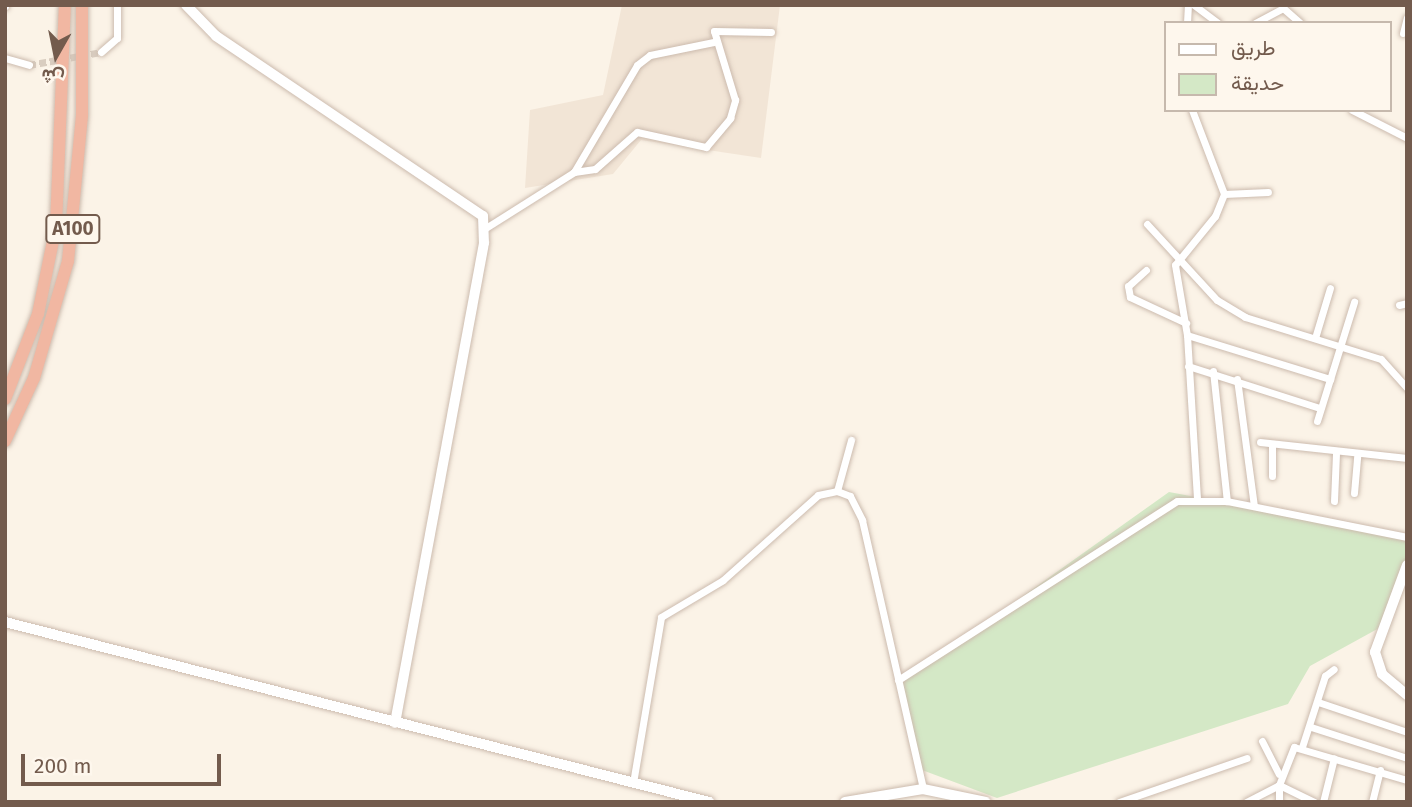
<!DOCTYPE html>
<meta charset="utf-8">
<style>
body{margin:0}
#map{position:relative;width:1412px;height:807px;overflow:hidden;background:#fbf3e7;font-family:"Fira Sans",Vazirmatn,sans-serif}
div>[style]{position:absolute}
.residential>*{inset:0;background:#f2e5d6}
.green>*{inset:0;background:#d4e8c6}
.street-tunnel>*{height:7px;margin-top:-3.5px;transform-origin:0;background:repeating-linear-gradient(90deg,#d9cdc0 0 7px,transparent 0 10.5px)}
.roads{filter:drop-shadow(0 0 2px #ccbbae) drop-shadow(0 0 2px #ccbbae)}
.street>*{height:7px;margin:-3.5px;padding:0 3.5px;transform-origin:3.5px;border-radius:3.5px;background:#fff}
.secondary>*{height:10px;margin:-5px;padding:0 5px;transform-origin:5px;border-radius:5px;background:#fff}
.highway>*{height:12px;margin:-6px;padding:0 6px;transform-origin:6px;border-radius:6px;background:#f1b7a2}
span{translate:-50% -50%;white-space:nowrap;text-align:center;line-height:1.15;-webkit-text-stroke:7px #fef7ed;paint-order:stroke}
.shield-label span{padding:2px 5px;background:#fef7ed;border:2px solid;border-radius:5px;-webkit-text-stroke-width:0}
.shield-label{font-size:19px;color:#735b4d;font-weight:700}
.frame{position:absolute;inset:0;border:7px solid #735b4d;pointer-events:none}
.legend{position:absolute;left:1164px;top:21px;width:228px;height:91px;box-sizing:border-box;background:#fef7ed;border:2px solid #c6b9ad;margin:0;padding:9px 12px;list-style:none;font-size:21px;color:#735b4d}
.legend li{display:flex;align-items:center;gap:14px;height:35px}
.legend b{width:35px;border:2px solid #c6b9ad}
.north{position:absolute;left:21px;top:21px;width:70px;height:70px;-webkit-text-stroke:5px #fef7ed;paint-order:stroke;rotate:189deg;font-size:19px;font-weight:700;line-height:28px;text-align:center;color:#735b4d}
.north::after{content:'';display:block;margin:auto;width:24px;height:32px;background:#735b4d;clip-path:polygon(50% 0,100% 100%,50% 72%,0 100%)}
.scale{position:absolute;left:21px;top:754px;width:200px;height:32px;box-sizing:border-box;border:4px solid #735b4d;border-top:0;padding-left:9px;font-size:21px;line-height:24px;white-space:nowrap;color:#735b4d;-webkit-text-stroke:5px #fef7ed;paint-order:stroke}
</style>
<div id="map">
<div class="residential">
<div style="clip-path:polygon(622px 5px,780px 5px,761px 158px,641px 140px,613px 174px,525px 188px,530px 110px,603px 95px)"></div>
</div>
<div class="green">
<div style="clip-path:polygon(1169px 492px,1407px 537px,1407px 565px,1381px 627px,1310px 666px,1288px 704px,997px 798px,922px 770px,902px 682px)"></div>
</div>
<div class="street-tunnel">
<div style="left:29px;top:65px;width:73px;rotate:-10.2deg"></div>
</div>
<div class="roads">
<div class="street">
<div style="left:1194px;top:5px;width:30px;rotate:37deg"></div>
<div style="left:5px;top:6px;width:1px;rotate:-90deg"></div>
<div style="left:1187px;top:23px;width:18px;rotate:-87deg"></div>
<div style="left:1255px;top:23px;width:32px;rotate:-28deg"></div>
<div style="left:1283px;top:8px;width:23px;rotate:41deg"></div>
<div style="left:1403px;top:33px;width:16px;rotate:-76deg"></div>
<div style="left:101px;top:52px;width:21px;rotate:-41deg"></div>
<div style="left:117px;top:38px;width:33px;rotate:-90deg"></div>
<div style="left:5px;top:58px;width:25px;rotate:16deg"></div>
<div style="left:1192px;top:110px;width:90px;rotate:69.1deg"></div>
<div style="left:1224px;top:194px;width:24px;rotate:112deg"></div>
<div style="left:1215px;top:216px;width:63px;rotate:129.2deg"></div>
<div style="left:1175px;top:265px;width:71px;rotate:80.3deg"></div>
<div style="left:1187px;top:335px;width:163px;rotate:86.5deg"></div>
<div style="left:1352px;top:110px;width:62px;rotate:27deg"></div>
<div style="left:574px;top:172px;width:21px;rotate:-8deg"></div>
<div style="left:595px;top:169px;width:56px;rotate:-41.4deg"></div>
<div style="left:637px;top:132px;width:71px;rotate:12.3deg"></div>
<div style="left:706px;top:147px;width:38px;rotate:-50deg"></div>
<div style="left:730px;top:118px;width:19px;rotate:-74deg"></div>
<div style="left:735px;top:100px;width:72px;rotate:-106.9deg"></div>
<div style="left:714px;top:31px;width:57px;rotate:1deg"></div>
<div style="left:1224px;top:194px;width:44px;rotate:-2.6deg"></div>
<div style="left:1147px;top:224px;width:103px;rotate:47.4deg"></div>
<div style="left:1217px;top:300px;width:33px;rotate:31deg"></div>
<div style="left:1245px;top:317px;width:142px;rotate:17.2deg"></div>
<div style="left:1381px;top:359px;width:39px;rotate:48deg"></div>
<div style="left:484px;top:229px;width:107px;rotate:-32.3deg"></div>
<div style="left:574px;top:172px;width:124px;rotate:-59.5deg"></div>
<div style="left:637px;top:65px;width:16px;rotate:-38deg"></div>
<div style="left:650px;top:55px;width:65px;rotate:-11.5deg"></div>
<div style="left:1146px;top:270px;width:24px;rotate:138deg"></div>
<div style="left:1128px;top:286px;width:11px;rotate:80deg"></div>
<div style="left:1130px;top:297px;width:62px;rotate:24.9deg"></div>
<div style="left:1399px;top:305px;width:8px;rotate:-14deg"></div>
<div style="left:1187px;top:335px;width:150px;rotate:17.1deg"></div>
<div style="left:1315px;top:338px;width:52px;rotate:-73.3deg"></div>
<div style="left:1188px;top:366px;width:139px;rotate:17.7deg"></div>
<div style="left:1213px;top:371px;width:131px;rotate:83.9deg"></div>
<div style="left:1237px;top:379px;width:128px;rotate:82.4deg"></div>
<div style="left:1317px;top:421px;width:125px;rotate:-72.7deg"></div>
<div style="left:1260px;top:442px;width:148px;rotate:6.2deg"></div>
<div style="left:1272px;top:476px;width:31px;rotate:-90deg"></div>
<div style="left:837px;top:491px;width:53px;rotate:-74.6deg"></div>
<div style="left:1354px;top:493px;width:37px;rotate:-85deg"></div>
<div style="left:1334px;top:501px;width:47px;rotate:-87.6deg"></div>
<div style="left:898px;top:680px;width:331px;rotate:-32.7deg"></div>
<div style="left:1177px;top:501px;width:50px"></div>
<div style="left:1227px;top:501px;width:184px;rotate:11.3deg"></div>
<div style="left:1318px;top:702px;width:94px;rotate:18.6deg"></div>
<div style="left:1311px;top:727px;width:101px;rotate:17.9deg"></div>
<div style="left:1262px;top:741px;width:37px;rotate:63deg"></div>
<div style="left:1302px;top:747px;width:75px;rotate:-72.1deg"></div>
<div style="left:1325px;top:676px;width:11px;rotate:-38deg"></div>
<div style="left:633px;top:783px;width:168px;rotate:-80.4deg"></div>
<div style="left:661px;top:617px;width:72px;rotate:-30.8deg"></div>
<div style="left:723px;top:580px;width:127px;rotate:-41.8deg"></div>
<div style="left:818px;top:495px;width:19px;rotate:-12deg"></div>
<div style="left:837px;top:491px;width:14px;rotate:21deg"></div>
<div style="left:850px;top:496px;width:27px;rotate:63deg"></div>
<div style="left:862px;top:520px;width:276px;rotate:77.2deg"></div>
<div style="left:1119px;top:802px;width:135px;rotate:-19deg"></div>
<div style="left:1246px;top:802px;width:37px;rotate:-27deg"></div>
<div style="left:1279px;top:785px;width:17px;rotate:90deg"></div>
<div style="left:1314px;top:802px;width:39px;rotate:-154deg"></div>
<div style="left:1279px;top:785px;width:41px;rotate:-68.5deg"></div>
<div style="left:1294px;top:747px;width:118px;rotate:16.3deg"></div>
<div style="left:1323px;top:802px;width:45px;rotate:-76deg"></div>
<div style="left:1372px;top:802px;width:33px;rotate:-76deg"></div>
</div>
<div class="secondary">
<div style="left:186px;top:5px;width:43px;rotate:45.9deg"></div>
<div style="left:216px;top:36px;width:322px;rotate:34deg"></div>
<div style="left:483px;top:216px;width:27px;rotate:88deg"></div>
<div style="left:484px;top:243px;width:488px;rotate:100.5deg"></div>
<div style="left:1407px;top:565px;width:93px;rotate:110.2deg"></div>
<div style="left:1375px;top:652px;width:23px;rotate:72deg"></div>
<div style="left:1382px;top:674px;width:33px;rotate:40deg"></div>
<div style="left:5px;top:622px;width:727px;rotate:14.34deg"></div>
<div style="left:845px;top:802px;width:79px;rotate:-9.5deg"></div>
<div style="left:923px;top:789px;width:64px;rotate:11.7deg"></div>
</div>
<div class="highway">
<div style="left:5px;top:399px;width:91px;rotate:-68.8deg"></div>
<div style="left:38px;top:314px;width:90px;rotate:-78.4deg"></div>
<div style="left:56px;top:226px;width:221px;rotate:-87.7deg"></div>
<div style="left:5px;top:441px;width:69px;rotate:-65.3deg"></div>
<div style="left:34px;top:378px;width:122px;rotate:-73.8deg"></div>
<div style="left:68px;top:261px;width:147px;rotate:-84.5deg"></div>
<div style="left:82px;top:115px;width:110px;rotate:-90deg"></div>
</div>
</div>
<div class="shield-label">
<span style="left:73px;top:229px">A100</span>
</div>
<div class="frame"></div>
<ul class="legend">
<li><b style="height:9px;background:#fff"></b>طريق</li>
<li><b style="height:19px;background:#d4e8c6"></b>حديقة</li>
</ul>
<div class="north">ش</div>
<div class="scale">200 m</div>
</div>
